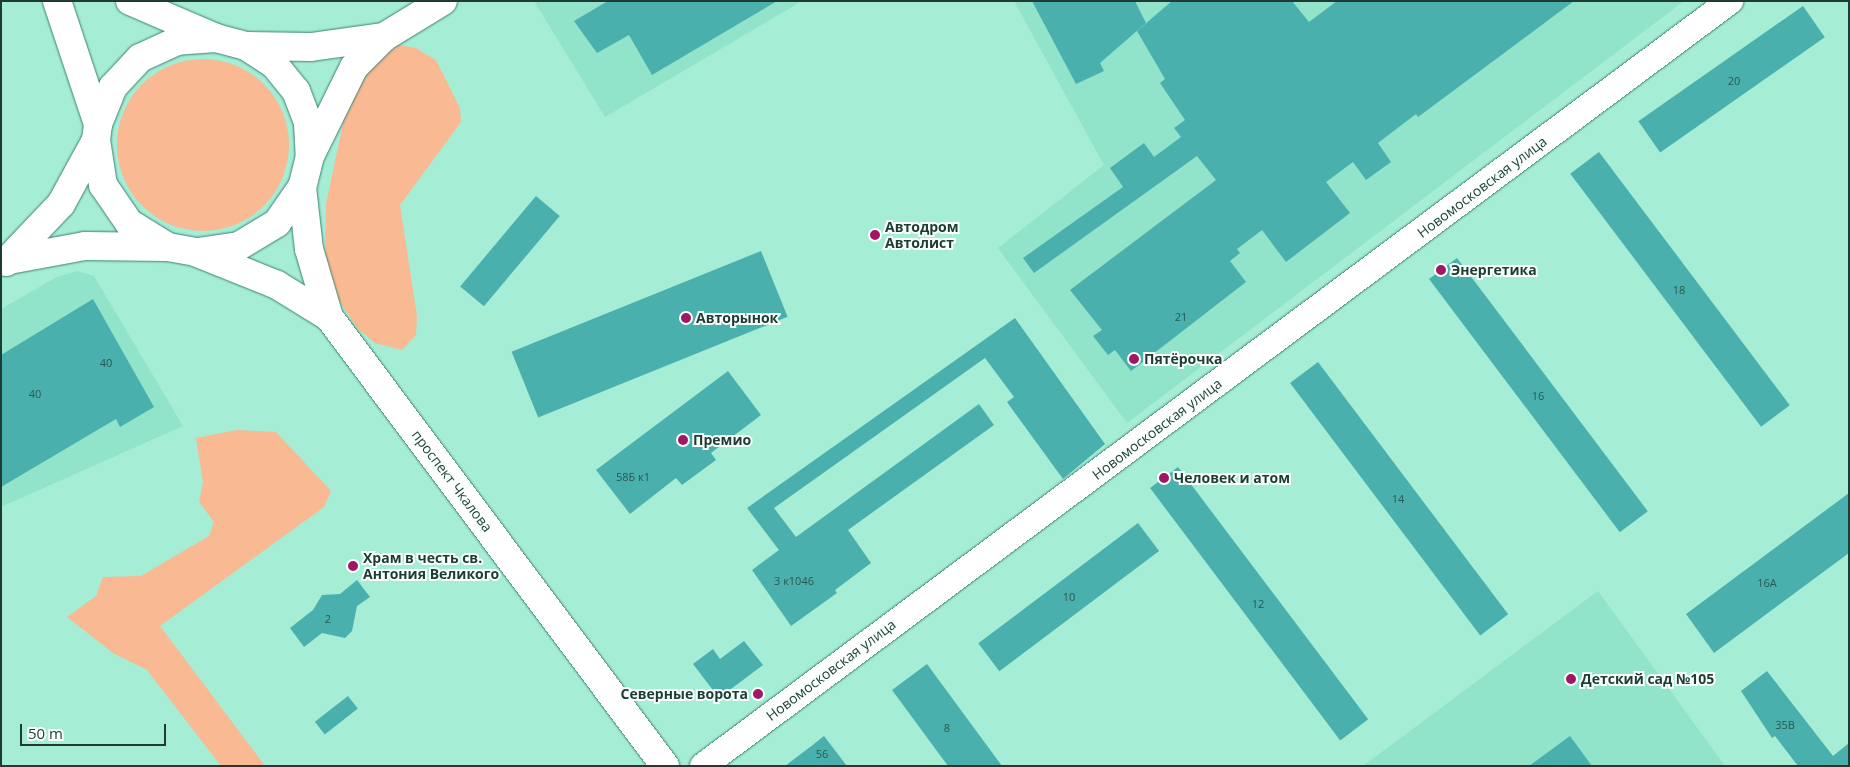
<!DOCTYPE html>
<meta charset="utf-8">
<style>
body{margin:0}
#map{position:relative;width:1850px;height:767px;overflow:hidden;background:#a6edd6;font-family:"Open Sans",sans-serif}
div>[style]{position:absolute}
.built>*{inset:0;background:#91e3c9}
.green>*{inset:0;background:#f8b993}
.round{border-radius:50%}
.building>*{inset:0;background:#4ab0ad;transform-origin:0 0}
.roads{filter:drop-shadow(0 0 1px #3c836f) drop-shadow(0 0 1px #3c836f)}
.tertiary>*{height:26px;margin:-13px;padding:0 13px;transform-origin:13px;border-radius:13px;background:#fff}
.secondary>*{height:28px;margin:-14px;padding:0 14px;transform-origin:14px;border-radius:14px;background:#fff}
.dots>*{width:14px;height:14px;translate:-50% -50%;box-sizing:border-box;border:2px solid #f8fffc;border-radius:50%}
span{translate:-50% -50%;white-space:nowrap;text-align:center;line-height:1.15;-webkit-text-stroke:4px #f8fffc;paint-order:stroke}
.number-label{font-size:11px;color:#295952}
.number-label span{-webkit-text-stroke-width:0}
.street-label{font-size:14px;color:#1e3c33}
.poi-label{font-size:14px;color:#1e3c33;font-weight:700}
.left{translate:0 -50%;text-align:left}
.right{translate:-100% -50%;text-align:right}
.frame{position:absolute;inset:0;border:2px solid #1e3c33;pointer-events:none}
.scale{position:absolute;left:20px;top:724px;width:146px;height:22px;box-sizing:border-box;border:2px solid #1e3c33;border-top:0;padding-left:6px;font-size:15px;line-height:18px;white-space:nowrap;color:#1e3c33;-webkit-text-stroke:4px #f8fffc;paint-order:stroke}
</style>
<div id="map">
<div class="built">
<div style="clip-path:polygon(534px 1px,802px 1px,605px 117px)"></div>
<div style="clip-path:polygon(1014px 1px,1684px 1px,1127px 423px,998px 248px,1104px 165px)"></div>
<div style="clip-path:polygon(77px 271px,94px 276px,183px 426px,1px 507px,1px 309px,57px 277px)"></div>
<div style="clip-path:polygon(1598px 591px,1725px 766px,1363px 766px)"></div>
</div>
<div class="green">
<div style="clip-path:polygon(398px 45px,416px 48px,436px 60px,460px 108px,461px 122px,400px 205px,417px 316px,416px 335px,402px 350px,375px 343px,357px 328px,331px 288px,325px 254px,326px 204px,345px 114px,362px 70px)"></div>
<div class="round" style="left:117px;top:59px;width:172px;height:172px"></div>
<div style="clip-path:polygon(237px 430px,276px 432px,331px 491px,324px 507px,160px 626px,265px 766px,221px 766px,147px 670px,113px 653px,67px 617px,96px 596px,103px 577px,141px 576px,209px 536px,214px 522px,199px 502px,203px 482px,196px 438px)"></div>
</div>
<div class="building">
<div style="clip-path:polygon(608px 1px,777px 1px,652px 75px,629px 35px,597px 53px,574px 21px)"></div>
<div style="clip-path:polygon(1032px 1px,1135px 1px,1146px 23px,1100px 63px,1104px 71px,1076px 84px)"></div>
<div style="clip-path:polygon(1172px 1px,1292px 1px,1309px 22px,1337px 1px,1574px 1px,1418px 117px,1416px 114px,1378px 143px,1391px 162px,1366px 180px,1353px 162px,1326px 182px,1350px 213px,1286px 262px,1262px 230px,1237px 249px,1240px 253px,1230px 261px,1246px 282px,1131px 371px,1115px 350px,1108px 355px,1093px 336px,1102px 330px,1070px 290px,1216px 180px,1197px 156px,1034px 273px,1023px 258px,1123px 187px,1110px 168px,1144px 143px,1154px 157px,1181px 137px,1174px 128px,1185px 120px,1160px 83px,1165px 79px,1137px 31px)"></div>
<div style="left:1803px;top:6px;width:38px;height:201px;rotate:55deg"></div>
<div style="left:1599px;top:152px;width:317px;height:36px;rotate:53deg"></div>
<div style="left:536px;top:196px;width:31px;height:118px;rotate:40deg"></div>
<div style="left:761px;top:251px;width:71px;height:269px;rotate:68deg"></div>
<div style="left:1457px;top:258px;width:317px;height:35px;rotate:53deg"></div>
<div style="clip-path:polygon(93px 299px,154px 407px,120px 427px,116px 419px,1px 487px,1px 355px)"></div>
<div style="clip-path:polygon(1015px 318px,1105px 444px,1063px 479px,1007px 402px,1014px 397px,985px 358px,774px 508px,796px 537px,979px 404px,994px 425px,848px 530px,871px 563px,835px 590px,837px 593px,791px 626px,752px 570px,779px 550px,747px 508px)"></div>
<div style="left:1318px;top:362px;width:316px;height:35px;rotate:53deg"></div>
<div style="clip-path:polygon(728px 371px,761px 415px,711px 453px,716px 460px,682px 485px,676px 478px,630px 514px,596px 470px)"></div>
<div style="left:1178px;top:467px;width:316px;height:35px;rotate:53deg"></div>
<div style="clip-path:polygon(1849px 493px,1849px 553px,1714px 653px,1686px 614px)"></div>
<div style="left:1138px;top:523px;width:35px;height:200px;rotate:53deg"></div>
<div style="clip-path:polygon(357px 580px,370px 597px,357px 606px,352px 631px,345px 638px,322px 633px,304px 647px,290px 628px,313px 610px,322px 595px,340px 594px)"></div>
<div style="clip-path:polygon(744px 641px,763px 665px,719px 698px,693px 664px,713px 649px,720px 659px)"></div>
<div style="clip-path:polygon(927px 664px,1002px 766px,948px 766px,892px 690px)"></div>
<div style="clip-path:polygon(1767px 671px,1833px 756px,1849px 743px,1849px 766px,1798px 766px,1775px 736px,1772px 738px,1741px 691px)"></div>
<div style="left:348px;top:696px;width:16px;height:42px;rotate:52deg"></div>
<div style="clip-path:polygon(824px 736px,847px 766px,785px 766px,814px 744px)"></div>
<div style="clip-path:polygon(1570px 736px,1592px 766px,1529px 766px)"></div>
</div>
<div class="roads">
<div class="tertiary">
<div style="left:703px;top:766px;width:1281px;rotate:-36.68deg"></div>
</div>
<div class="secondary">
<div style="left:57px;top:1px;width:130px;rotate:71.6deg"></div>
<div style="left:130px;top:1px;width:94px;rotate:23.3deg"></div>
<div style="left:216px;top:38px;width:31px;rotate:15deg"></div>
<div style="left:246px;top:46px;width:33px;rotate:33deg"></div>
<div style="left:274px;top:64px;width:35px;rotate:51deg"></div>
<div style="left:296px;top:91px;width:34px;rotate:69deg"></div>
<div style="left:308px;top:123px;width:33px;rotate:87deg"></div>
<div style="left:310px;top:156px;width:32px;rotate:104deg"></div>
<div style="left:302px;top:187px;width:44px;rotate:124.8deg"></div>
<div style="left:277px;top:223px;width:44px;rotate:148.8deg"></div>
<div style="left:239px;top:246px;width:40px;rotate:171.5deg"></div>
<div style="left:216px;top:38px;width:39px;rotate:176deg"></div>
<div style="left:177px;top:41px;width:41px;rotate:155.3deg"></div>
<div style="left:140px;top:58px;width:40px;rotate:133deg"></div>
<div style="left:113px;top:87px;width:40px;rotate:112deg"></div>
<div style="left:98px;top:124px;width:16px;rotate:97deg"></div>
<div style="left:96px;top:140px;width:46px;rotate:81.2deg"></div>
<div style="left:103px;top:185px;width:46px;rotate:55.6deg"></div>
<div style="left:129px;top:223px;width:46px;rotate:31.6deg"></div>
<div style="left:168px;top:247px;width:27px;rotate:10deg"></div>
<div style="left:195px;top:252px;width:88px;rotate:21.9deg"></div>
<div style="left:277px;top:285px;width:61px;rotate:31.6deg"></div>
<div style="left:246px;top:46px;width:65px;rotate:0.9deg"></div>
<div style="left:311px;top:47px;width:74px;rotate:-7.8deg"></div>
<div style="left:311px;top:154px;width:97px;rotate:-63.7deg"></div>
<div style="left:354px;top:67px;width:42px;rotate:-45deg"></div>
<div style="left:384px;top:37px;width:69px;rotate:-31.4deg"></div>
<div style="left:302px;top:187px;width:62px;rotate:83.6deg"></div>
<div style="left:309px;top:249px;width:71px;rotate:73.6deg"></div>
<div style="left:329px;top:317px;width:561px;rotate:53.19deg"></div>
<div style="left:9px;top:260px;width:77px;rotate:-10.4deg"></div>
<div style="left:85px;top:246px;width:81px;rotate:0.7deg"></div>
<div style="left:6px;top:262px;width:80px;rotate:-46.5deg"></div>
<div style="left:61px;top:204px;width:73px;rotate:-61.3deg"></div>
</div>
</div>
<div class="dots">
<div style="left:875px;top:235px;background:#a01865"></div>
<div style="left:1441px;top:270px;background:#a01865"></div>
<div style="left:686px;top:318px;background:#a01865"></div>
<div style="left:1134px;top:359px;background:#a01865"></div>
<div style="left:683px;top:440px;background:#a01865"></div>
<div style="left:1164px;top:478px;background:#a01865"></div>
<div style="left:353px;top:566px;background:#a01865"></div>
<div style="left:1571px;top:679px;background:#a01865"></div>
<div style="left:758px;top:694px;background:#a01865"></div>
</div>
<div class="number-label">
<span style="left:1734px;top:81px">20</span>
<span style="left:1679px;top:290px">18</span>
<span style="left:1181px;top:317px">21</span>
<span style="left:106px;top:363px">40</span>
<span style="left:35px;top:394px">40</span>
<span style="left:1538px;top:396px">16</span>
<span style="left:633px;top:477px">58Б к1</span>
<span style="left:1398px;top:499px">14</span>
<span style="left:794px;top:581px">3 к1046</span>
<span style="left:1767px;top:583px">16А</span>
<span style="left:1069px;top:597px">10</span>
<span style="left:1258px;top:604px">12</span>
<span style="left:328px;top:619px">2</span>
<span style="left:1785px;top:725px">35В</span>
<span style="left:947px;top:728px">8</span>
<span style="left:822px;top:754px">56</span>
</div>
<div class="street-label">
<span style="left:1482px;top:187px;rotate:-37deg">Новомосковская улица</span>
<span style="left:1157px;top:429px;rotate:-37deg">Новомосковская улица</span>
<span style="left:452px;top:481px;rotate:53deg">проспект Чкалова</span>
<span style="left:831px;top:670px;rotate:-37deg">Новомосковская улица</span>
</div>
<div class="poi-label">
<span class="left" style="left:885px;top:235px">Автодром<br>Автолист</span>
<span class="left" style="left:1451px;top:270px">Энергетика</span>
<span class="left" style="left:696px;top:318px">Авторынок</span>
<span class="left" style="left:1144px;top:359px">Пятёрочка</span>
<span class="left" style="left:693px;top:440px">Премио</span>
<span class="left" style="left:1174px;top:478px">Человек и атом</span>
<span class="left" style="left:363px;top:566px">Храм в честь св.<br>Антония Великого</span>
<span class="left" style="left:1581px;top:679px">Детский сад №105</span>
<span class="right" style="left:748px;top:694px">Северные ворота</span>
</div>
<div class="frame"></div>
<div class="scale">50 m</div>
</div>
